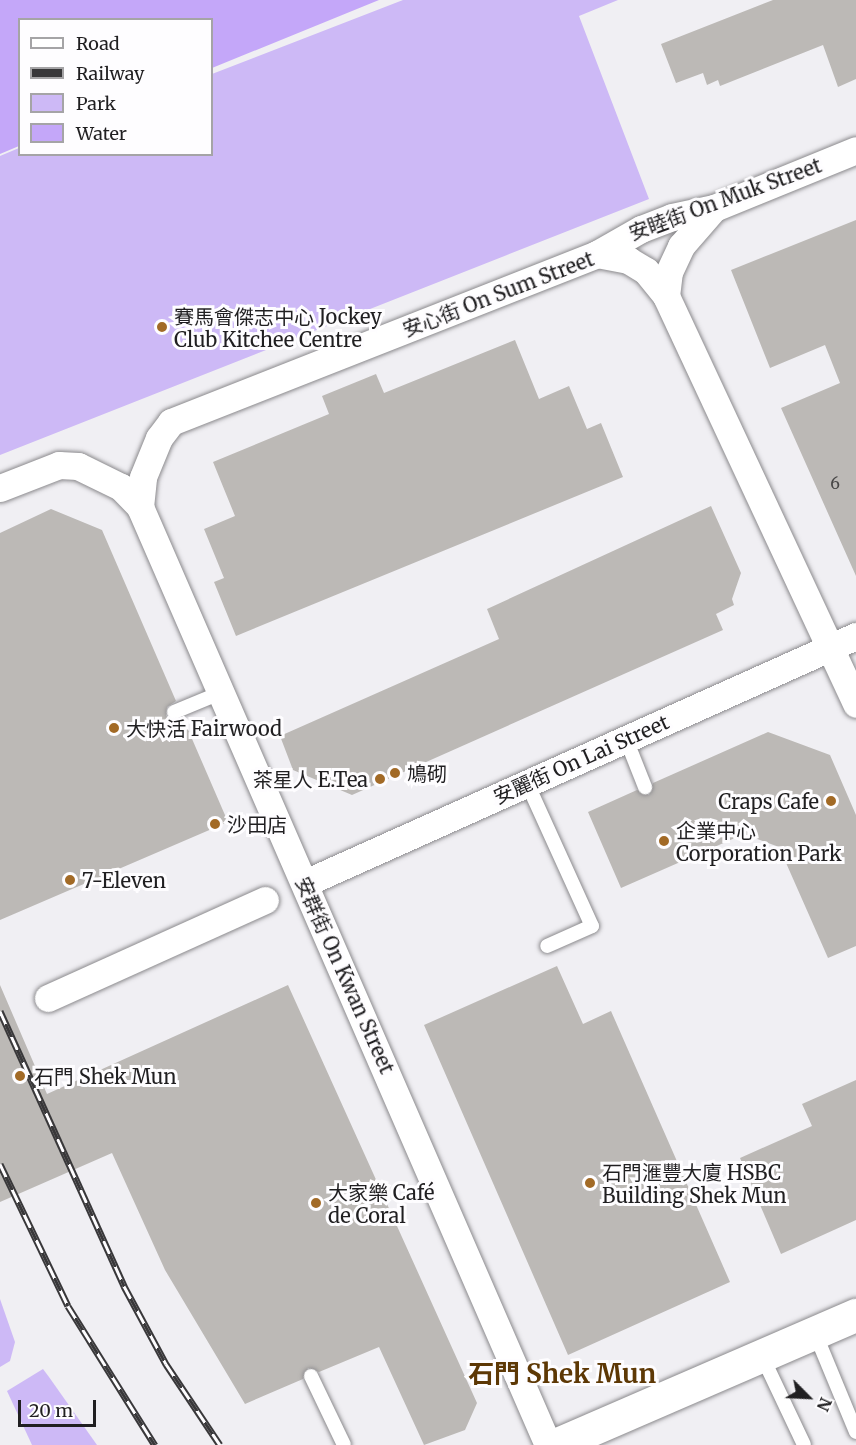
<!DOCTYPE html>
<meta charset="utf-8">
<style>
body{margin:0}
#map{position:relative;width:856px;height:1445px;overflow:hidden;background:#f0eff3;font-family:Merriweather,"Noto Sans TC",serif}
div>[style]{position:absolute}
.green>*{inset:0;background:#cdb9f6}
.water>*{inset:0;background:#c4a7f9}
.building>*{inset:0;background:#bcb9b6}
.roads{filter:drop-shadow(0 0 2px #8b8a8d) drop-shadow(0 0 2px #8b8a8d)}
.lane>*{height:14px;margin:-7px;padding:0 7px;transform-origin:7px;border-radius:7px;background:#fff}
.street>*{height:27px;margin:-13.5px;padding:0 13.5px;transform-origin:13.5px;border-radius:13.5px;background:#fff}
.secondary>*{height:33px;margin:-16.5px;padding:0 16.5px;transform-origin:16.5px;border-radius:16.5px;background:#fff}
.rail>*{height:7px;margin-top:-3.5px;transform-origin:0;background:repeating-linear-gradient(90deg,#fefdff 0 14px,#39383a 0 28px);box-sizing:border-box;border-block:2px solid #39383a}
.dots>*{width:16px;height:16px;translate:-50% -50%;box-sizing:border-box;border:3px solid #fefdff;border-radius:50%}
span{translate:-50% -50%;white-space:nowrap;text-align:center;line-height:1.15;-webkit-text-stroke:6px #fefdff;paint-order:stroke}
.number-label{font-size:16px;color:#474646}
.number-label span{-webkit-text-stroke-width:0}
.street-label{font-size:20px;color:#201f21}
.poi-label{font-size:20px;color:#201f21}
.left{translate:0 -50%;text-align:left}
.right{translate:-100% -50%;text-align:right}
.district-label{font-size:26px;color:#5d3805;font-weight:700}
.legend{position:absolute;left:18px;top:18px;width:195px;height:138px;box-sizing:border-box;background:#fefdff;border:2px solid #a5a4a6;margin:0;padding:8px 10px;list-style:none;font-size:18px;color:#201f21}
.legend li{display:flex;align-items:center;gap:12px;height:30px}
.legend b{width:30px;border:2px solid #a5a4a6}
.north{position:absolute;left:778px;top:1367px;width:60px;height:60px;-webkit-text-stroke:4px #fefdff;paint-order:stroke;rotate:114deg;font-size:16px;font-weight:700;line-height:24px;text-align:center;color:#201f21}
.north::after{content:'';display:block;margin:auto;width:21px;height:27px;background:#201f21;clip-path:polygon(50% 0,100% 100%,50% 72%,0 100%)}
.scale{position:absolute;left:18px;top:1400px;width:78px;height:27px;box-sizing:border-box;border:3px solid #201f21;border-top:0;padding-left:8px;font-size:18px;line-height:21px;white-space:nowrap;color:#201f21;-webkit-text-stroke:4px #fefdff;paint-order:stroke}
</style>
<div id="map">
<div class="green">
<div style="clip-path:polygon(403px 0,618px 0,579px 16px,649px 199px,0 455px,0 156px,19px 148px,20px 154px,212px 154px,212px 74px)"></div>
<div style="clip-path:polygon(0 1299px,15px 1342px,10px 1361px,0 1367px)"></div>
<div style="clip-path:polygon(43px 1369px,49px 1377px,97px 1445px,32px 1445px,7px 1391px)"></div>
</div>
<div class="water">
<div style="clip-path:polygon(0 0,379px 0,212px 68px,212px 20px,20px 20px,19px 146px,0 154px)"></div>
</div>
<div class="building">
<div style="clip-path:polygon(773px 0,856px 0,856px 79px,838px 87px,823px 45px,720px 86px,718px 80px,707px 85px,703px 73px,676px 83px,661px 44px)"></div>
<div style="clip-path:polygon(856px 220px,856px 576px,781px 408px,840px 383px,825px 345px,770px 368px,731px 270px)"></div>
<div style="clip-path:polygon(515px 340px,539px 399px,569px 386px,587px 429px,601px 423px,623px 477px,236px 636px,214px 582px,224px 578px,204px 529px,235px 516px,213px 462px,329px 414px,322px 396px,376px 374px,384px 393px)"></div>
<div style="clip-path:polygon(711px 506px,741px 573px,732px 599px,734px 605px,716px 614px,723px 630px,352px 795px,293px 770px,280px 736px,499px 639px,487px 609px)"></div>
<div style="clip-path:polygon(51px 509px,102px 530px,176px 701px,167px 707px,166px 716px,173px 721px,183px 718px,228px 822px,0 920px,0 533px)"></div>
<div style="clip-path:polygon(768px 732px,830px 755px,856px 815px,856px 946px,828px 958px,779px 847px,744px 834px,621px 888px,588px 812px,637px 790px,649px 795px,653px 783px)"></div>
<div style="clip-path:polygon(557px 966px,583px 1024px,611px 1011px,730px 1282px,568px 1355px,424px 1025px)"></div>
<div style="clip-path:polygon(0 985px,47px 1094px,288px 985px,477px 1403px,465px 1430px,424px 1445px,379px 1347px,319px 1372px,308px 1368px,303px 1379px,245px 1404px,165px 1270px,112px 1153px,0 1202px)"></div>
<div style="clip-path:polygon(856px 1080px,856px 1220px,781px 1254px,740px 1158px,812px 1126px,802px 1104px)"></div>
</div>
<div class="roads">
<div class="lane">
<div style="left:174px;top:712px;width:50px;rotate:-22.4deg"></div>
<div style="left:626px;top:739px;width:52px;rotate:68.4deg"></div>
<div style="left:527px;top:783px;width:157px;rotate:65.6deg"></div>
<div style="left:592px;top:926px;width:49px;rotate:156deg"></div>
<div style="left:815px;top:1333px;width:107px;rotate:67.5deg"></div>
<div style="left:762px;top:1356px;width:98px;rotate:64.7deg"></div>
<div style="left:311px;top:1376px;width:76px;rotate:64.4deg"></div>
</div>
<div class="street">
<div style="left:597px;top:254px;width:51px;rotate:-29.6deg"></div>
<div style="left:641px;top:229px;width:33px;rotate:-21deg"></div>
<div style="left:672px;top:217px;width:43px;rotate:-12.1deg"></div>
<div style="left:714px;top:208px;width:153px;rotate:-22.2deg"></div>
<div style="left:666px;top:296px;width:24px;rotate:-83deg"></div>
<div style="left:669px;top:272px;width:29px;rotate:-65deg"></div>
<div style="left:681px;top:246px;width:50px;rotate:-49deg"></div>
<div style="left:0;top:488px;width:63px;rotate:-21.3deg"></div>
<div style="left:59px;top:465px;width:19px;rotate:3deg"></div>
<div style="left:78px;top:466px;width:48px;rotate:26deg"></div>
<div style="left:121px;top:487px;width:28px;rotate:46deg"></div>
<div style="left:140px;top:507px;width:1023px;rotate:66.49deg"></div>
<div style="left:140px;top:507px;width:30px;rotate:-84deg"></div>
<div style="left:143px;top:477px;width:42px;rotate:-67.7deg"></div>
<div style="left:159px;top:438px;width:20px;rotate:-53deg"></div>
<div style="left:171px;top:422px;width:458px;rotate:-21.5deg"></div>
<div style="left:597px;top:254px;width:32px;rotate:11deg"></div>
<div style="left:628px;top:260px;width:21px;rotate:31deg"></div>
<div style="left:646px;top:271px;width:32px;rotate:51deg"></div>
<div style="left:666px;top:296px;width:450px;rotate:65deg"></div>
<div style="left:305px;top:883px;width:604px;rotate:-24.15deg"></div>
<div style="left:48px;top:998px;width:238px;rotate:-24.3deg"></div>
</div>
<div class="secondary">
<div style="left:555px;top:1445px;width:328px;rotate:-23.4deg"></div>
</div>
</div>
<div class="rail">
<div style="left:0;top:1011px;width:302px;rotate:65.7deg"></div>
<div style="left:124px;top:1286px;width:89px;rotate:61.7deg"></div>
<div style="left:166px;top:1364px;width:97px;rotate:56.3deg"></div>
<div style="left:0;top:1164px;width:157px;rotate:64.4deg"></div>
<div style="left:68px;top:1306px;width:164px;rotate:58deg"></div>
</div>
<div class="dots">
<div style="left:162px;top:327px;background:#a26a26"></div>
<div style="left:114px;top:728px;background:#a26a26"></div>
<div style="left:395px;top:773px;background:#a26a26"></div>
<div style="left:380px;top:779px;background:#a26a26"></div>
<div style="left:831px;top:801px;background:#a26a26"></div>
<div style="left:215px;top:824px;background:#a26a26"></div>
<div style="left:664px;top:841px;background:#a26a26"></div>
<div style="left:70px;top:880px;background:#a26a26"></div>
<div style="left:20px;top:1076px;background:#a26a26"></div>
<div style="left:590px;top:1183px;background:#a26a26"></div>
<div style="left:316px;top:1203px;background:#a26a26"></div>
</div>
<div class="number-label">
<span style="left:835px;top:483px">6</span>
</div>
<div class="street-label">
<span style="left:725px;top:199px;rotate:-20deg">安睦街 On Muk Street</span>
<span style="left:498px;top:294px;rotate:-21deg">安心街 On Sum Street</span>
<span style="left:581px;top:759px;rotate:-24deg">安麗街 On Lai Street</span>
<span style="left:345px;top:975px;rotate:66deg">安群街 On Kwan Street</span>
</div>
<div class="poi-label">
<span class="left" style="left:174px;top:328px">賽馬會傑志中心 Jockey<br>Club Kitchee Centre</span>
<span class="left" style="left:126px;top:728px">大快活 Fairwood</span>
<span class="left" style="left:407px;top:773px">鳩砌</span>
<span class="right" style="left:368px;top:779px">茶星人 E.Tea</span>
<span class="right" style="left:819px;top:801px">Craps Cafe</span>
<span class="left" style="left:227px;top:824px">沙田店</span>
<span class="left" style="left:676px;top:842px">企業中心<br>Corporation Park</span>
<span class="left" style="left:82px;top:880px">7-Eleven</span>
<span class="left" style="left:34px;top:1076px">石門 Shek Mun</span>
<span class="left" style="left:602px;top:1184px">石門滙豐大廈 HSBC<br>Building Shek Mun</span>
<span class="left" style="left:328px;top:1204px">大家樂 Café<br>de Coral</span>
</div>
<div class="district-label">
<span style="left:562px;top:1374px">石門 Shek Mun</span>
</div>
<ul class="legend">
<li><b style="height:8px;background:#fff"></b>Road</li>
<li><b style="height:8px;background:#39383a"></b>Railway</li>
<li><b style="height:16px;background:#cdb9f6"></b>Park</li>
<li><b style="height:16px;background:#c4a7f9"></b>Water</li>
</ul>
<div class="north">N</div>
<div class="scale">20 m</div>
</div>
